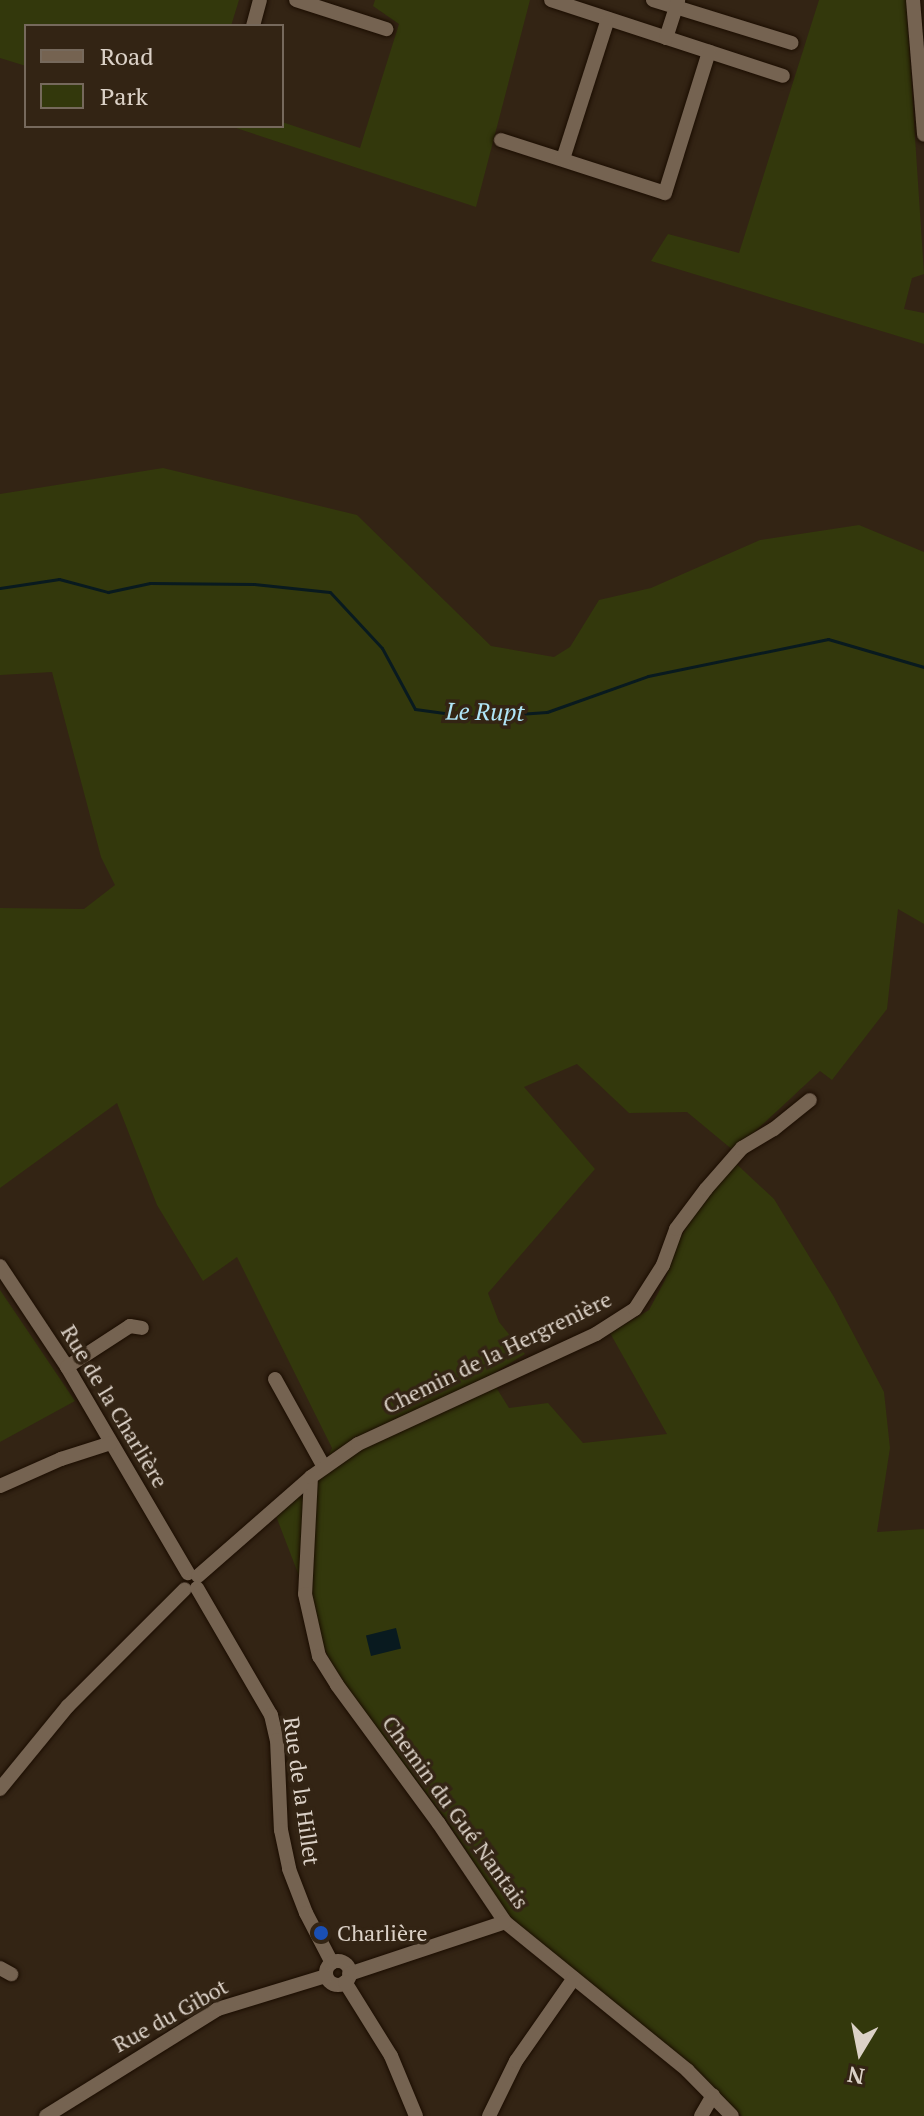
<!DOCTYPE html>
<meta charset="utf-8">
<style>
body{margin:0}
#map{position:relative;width:924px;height:2116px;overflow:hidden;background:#332414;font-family:"PT Serif",serif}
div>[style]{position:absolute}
.green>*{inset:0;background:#33380c}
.water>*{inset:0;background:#091a1f;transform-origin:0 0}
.stream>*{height:3px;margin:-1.5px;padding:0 1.5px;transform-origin:1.5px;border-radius:1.5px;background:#091a1f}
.roads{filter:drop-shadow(0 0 2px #1b0d01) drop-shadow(0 0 2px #1b0d01)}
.minor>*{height:14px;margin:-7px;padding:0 7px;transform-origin:7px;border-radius:7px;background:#756351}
.minor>.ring{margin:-7px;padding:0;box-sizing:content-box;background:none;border:14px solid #756351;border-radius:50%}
.dots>*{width:22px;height:22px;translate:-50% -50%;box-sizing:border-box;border:4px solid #332414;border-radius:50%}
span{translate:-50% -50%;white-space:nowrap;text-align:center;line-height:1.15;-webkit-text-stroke:7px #332414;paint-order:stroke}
.street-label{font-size:22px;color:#dbd1c7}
.poi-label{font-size:22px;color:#dbd1c7}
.left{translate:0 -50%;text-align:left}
.water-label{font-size:24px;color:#b0e5f7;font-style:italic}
.legend{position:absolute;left:24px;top:24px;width:260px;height:104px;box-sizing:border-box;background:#332414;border:2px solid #76695c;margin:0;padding:10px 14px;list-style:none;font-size:24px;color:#dbd1c7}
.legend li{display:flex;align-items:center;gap:16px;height:40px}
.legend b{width:40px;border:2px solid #76695c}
.north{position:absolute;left:820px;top:2012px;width:80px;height:80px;-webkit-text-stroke:6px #332414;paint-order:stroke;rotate:190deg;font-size:22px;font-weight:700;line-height:32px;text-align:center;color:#dbd1c7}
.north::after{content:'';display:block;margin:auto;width:28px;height:36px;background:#dbd1c7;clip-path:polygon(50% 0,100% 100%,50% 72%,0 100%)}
</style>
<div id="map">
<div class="green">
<div style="clip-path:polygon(0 0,239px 0,231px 26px,26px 26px,26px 66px,0 58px)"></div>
<div style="clip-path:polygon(375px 0,530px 0,476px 207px,230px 126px,282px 126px,282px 122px,360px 148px,399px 24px,373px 6px)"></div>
<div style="clip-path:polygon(819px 0,906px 0,924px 274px,912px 278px,904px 309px,924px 313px,924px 344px,651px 261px,668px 234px,739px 253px)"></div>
<div style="clip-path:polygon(163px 468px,357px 515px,491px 646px,554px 657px,570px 647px,599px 600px,651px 588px,760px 540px,859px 525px,924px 552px,924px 924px,898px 909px,887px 1009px,832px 1080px,820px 1071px,734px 1151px,687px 1112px,629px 1113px,577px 1064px,524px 1087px,595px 1169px,488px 1293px,499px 1322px,525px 1354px,489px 1376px,509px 1408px,548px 1403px,583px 1443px,667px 1434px,610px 1333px,649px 1310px,665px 1280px,679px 1240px,729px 1157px,774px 1199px,834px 1297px,884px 1392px,890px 1448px,877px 1532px,924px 1529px,924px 2116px,742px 2116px,688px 2065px,510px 1918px,446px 1819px,339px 1678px,319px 1638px,309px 1602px,276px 1516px,318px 1478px,332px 1448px,237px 1257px,203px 1281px,157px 1205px,117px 1103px,0 1188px,0 908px,84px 909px,115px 885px,101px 857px,52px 672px,0 675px,0 494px)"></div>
<div style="clip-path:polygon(0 1290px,75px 1401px,0 1442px)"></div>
</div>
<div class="water">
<div style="left:396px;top:1628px;width:21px;height:31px;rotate:76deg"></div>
</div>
<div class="stream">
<div style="left:0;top:588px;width:60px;rotate:-8.7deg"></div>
<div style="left:59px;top:579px;width:51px;rotate:14.9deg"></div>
<div style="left:108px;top:592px;width:43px;rotate:-12.1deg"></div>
<div style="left:150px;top:583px;width:104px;rotate:0.6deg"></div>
<div style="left:254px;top:584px;width:76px;rotate:6deg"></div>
<div style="left:330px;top:592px;width:76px;rotate:47.1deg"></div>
<div style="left:382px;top:648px;width:69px;rotate:61.6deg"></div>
<div style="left:415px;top:709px;width:59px;rotate:7.9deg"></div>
<div style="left:473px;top:717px;width:74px;rotate:-3.9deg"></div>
<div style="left:547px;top:712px;width:107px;rotate:-19.6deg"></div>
<div style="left:648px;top:676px;width:184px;rotate:-11.6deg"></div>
<div style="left:828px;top:639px;width:100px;rotate:16.3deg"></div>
</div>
<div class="roads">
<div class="minor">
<div style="left:296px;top:0;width:95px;rotate:17.9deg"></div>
<div style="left:551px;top:0;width:244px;rotate:18.1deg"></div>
<div style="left:653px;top:0;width:145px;rotate:17.2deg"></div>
<div style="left:913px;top:0;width:135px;rotate:85.3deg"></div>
<div style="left:253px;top:26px;width:27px;rotate:-75deg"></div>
<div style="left:666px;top:38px;width:40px;rotate:-72deg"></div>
<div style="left:501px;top:140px;width:172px;rotate:17.9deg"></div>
<div style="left:665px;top:193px;width:148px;rotate:-72.7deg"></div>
<div style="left:563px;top:159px;width:147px;rotate:-72.2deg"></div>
<div style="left:0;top:1266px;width:121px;rotate:56.4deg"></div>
<div style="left:67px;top:1367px;width:239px;rotate:59.6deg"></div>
<div style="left:67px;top:1367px;width:75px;rotate:-33.1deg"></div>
<div style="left:130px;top:1326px;width:12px;rotate:9deg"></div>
<div style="left:275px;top:1379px;width:101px;rotate:60.9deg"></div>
<div style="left:311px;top:1477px;width:117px;rotate:92.9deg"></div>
<div style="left:305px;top:1594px;width:64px;rotate:77.3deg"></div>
<div style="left:319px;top:1656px;width:34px;rotate:58deg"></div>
<div style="left:337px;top:1685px;width:172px;rotate:53.7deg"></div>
<div style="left:439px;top:1824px;width:118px;rotate:56deg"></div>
<div style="left:505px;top:1922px;width:235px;rotate:39.1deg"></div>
<div style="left:687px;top:2070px;width:64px;rotate:45.6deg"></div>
<div style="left:0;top:1486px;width:67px;rotate:-23.9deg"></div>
<div style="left:61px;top:1459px;width:52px;rotate:-17.7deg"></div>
<div style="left:198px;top:1576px;width:150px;rotate:-41.2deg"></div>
<div style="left:311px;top:1477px;width:57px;rotate:-35.1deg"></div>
<div style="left:358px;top:1444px;width:262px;rotate:-24.8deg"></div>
<div style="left:596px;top:1334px;width:46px;rotate:-32.7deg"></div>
<div style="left:635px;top:1309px;width:52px;rotate:-57.5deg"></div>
<div style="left:663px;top:1265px;width:38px;rotate:-70deg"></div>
<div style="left:676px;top:1229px;width:50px;rotate:-53.1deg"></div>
<div style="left:706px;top:1189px;width:55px;rotate:-48.7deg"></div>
<div style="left:742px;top:1148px;width:37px;rotate:-31deg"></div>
<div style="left:774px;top:1129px;width:46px;rotate:-38.9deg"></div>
<div style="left:197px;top:1588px;width:147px;rotate:59.8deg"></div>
<div style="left:271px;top:1715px;width:26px;rotate:77deg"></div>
<div style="left:277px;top:1740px;width:90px;rotate:87.5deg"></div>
<div style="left:281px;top:1830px;width:40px;rotate:78deg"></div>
<div style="left:289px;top:1869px;width:47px;rotate:68.9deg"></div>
<div style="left:306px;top:1913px;width:56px;rotate:62.5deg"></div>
<div style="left:0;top:1789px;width:107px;rotate:-50.7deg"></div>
<div style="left:68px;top:1706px;width:165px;rotate:-45deg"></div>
<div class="ring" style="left:326px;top:1961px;width:10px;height:10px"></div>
<div style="left:0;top:1968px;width:13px;rotate:29deg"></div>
<div style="left:349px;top:1974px;width:164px;rotate:-18.4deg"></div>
<div style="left:345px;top:1982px;width:87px;rotate:58.1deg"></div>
<div style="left:391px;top:2056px;width:65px;rotate:67.4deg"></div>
<div style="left:46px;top:2116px;width:203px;rotate:-31.9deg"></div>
<div style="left:218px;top:2009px;width:113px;rotate:-17deg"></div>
<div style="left:489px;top:2116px;width:61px;rotate:-63.9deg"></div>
<div style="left:516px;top:2061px;width:101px;rotate:-55.1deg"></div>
<div style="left:701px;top:2116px;width:24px;rotate:-60deg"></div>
</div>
</div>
<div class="dots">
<div style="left:321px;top:1933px;background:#1a4fb4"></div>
</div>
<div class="street-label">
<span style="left:497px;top:1352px;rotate:-26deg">Chemin de la Hergrenière</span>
<span style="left:115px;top:1406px;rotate:59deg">Rue de la Charlière</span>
<span style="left:302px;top:1791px;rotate:82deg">Rue de la Hillet</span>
<span style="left:456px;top:1812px;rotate:54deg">Chemin du Gué Nantais</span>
<span style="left:170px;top:2015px;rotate:-29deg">Rue du Gibot</span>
</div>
<div class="poi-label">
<span class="left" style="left:337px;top:1933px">Charlière</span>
</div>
<div class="water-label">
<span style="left:485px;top:712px;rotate:1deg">Le Rupt</span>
</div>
<ul class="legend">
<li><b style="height:10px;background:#756351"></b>Road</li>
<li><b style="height:22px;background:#33380c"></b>Park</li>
</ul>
<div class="north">N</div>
</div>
